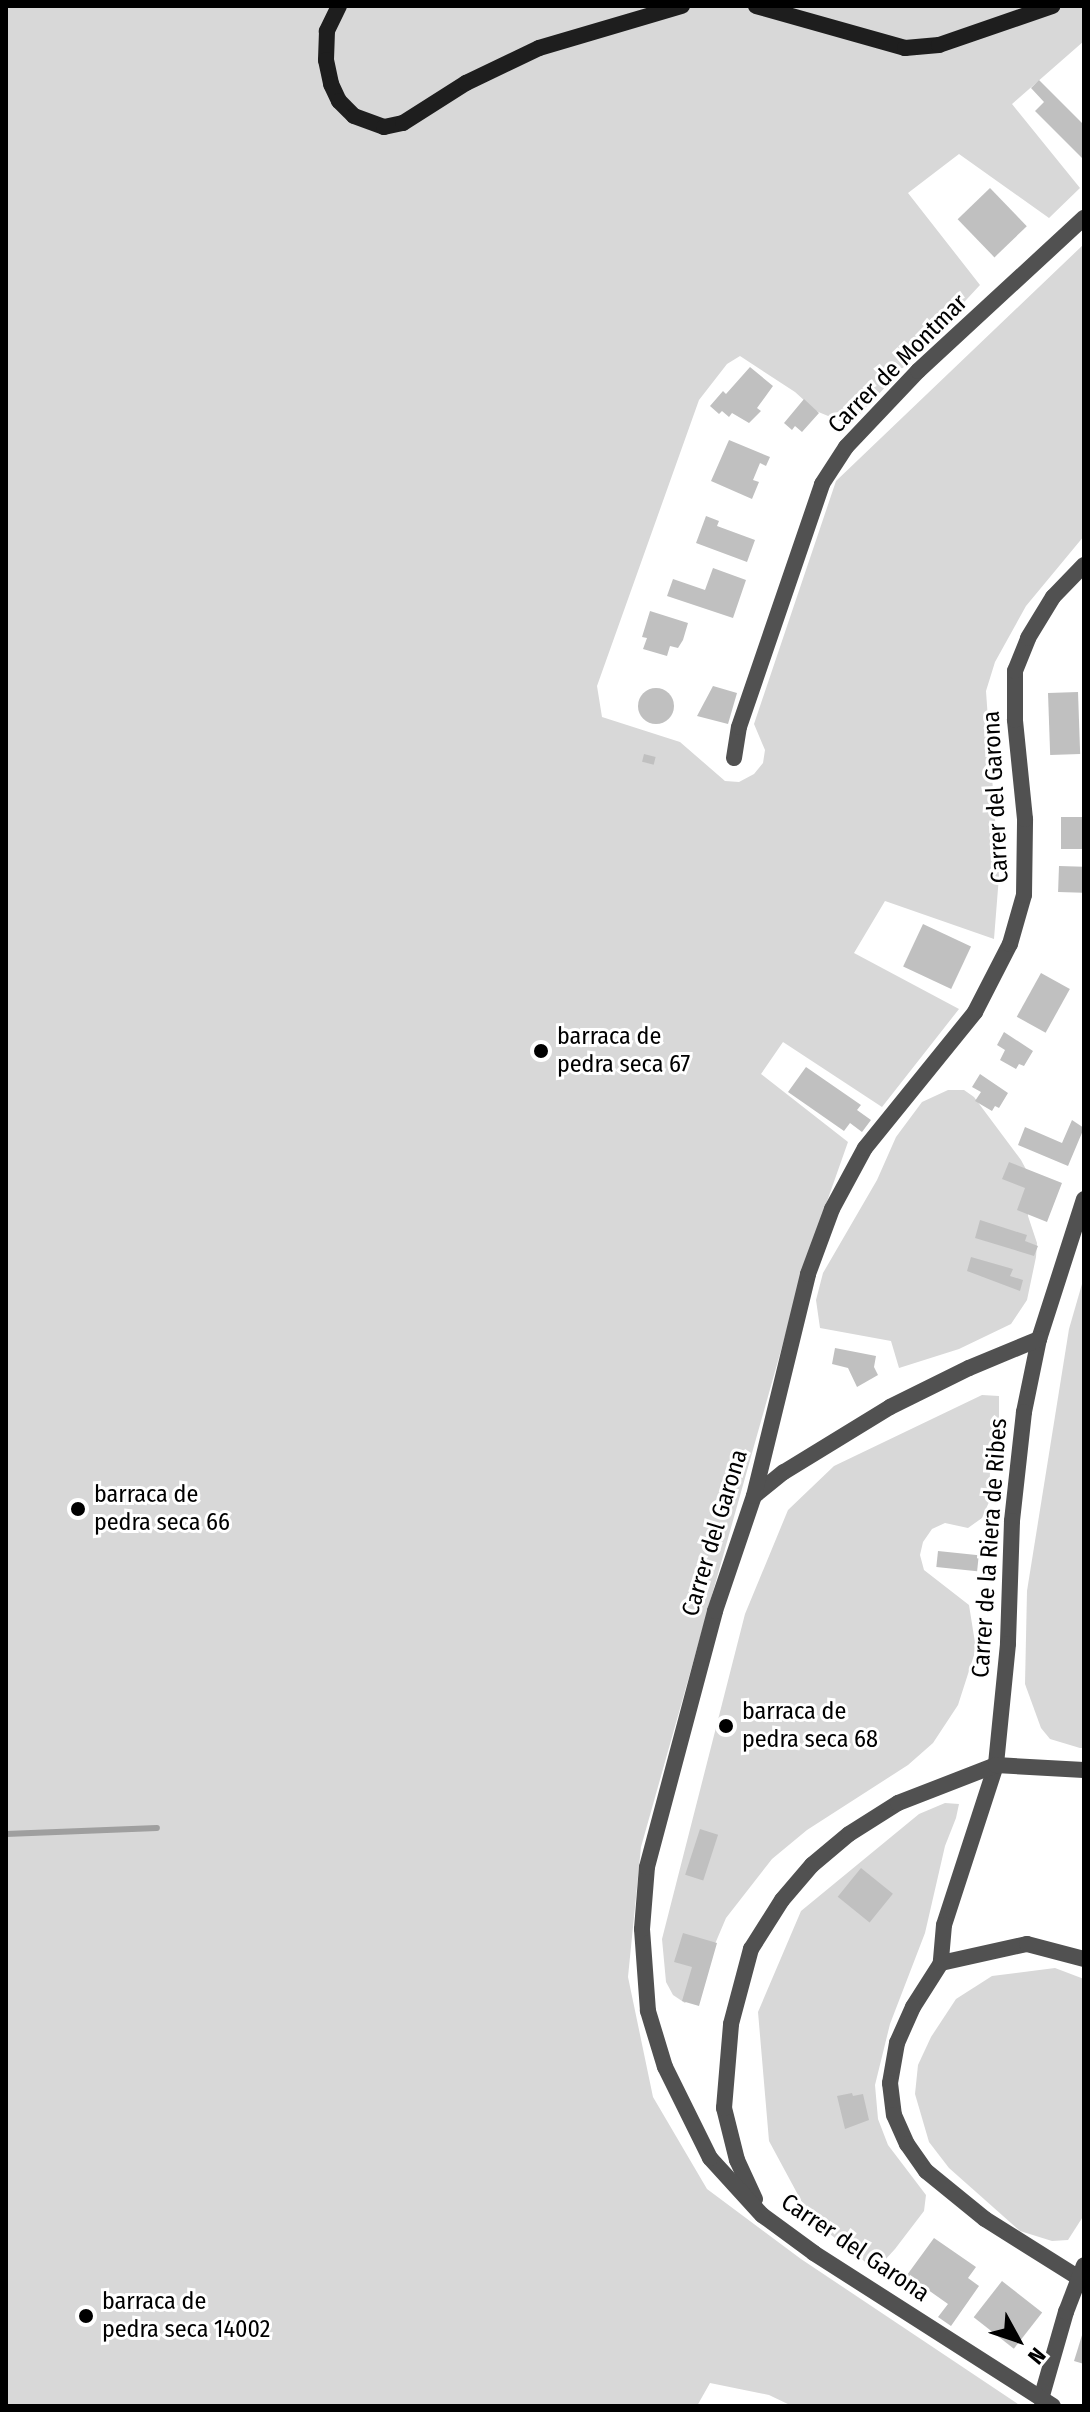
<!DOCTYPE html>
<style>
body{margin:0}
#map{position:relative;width:1090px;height:2412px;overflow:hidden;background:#fff;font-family:"Fira Sans Condensed",sans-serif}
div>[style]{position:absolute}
.green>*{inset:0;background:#d8d8d8}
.stream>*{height:6px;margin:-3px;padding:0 3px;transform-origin:3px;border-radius:3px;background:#9f9f9f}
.building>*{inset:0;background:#c0c0c0;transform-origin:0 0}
.round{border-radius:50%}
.street>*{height:16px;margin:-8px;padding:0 8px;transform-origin:8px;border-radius:8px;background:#515151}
.secondary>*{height:16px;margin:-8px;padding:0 8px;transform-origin:8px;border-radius:8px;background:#1e1e1e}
.dots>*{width:22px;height:22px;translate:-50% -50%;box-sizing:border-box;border:4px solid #fff;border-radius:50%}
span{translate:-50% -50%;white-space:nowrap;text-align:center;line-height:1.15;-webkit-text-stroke:6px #fff;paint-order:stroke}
.street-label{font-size:24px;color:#000}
.poi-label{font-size:24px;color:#000}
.left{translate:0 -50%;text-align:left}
.frame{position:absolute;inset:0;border:8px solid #000;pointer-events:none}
.north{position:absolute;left:978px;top:2300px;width:80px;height:80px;-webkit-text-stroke:6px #fff;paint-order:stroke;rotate:130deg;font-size:22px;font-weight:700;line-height:32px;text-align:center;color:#000}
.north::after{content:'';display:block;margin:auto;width:28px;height:36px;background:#000;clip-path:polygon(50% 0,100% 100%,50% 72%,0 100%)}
</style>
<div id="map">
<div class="green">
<div style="clip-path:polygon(6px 6px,1084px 6px,1084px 41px,1012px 104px,1080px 188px,1049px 218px,959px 154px,908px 193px,980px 285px,850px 425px,816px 411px,795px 392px,740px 356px,727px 364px,699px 400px,597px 686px,602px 717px,680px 742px,725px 781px,739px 782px,754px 774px,763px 763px,765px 750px,754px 724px,836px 481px,1084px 244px,1084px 536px,1026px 606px,995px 662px,986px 691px,999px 876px,994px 939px,885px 901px,854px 953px,959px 1009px,882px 1107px,783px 1042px,761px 1074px,848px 1142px,807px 1258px,641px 1847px,628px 1977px,653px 2097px,707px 2189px,801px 2259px,1021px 2406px,792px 2406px,769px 2395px,710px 2383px,697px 2406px,6px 2406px)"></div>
<div style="clip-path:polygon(948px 1090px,964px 1090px,974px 1097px,1021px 1160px,1028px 1173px,1028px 1216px,1037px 1243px,1036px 1257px,1027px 1300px,1011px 1324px,959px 1349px,899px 1368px,891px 1341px,820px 1328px,816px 1300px,823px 1273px,877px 1180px,896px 1137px,922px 1102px)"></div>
<div style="clip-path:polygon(1084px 1277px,1084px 1748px,1080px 1748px,1050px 1739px,1041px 1728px,1025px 1684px,1027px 1591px,1069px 1329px)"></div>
<div style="clip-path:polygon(982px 1395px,999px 1396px,999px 1426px,990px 1471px,989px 1502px,982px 1518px,968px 1528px,945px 1523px,932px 1529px,923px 1542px,920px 1555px,924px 1570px,969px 1605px,976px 1649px,958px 1705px,933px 1743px,908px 1765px,807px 1830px,772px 1859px,726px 1918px,695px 1991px,685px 2003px,673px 1995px,666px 1982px,662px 1939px,745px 1614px,788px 1510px,834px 1466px)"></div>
<div style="clip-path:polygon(945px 1803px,959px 1804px,956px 1818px,945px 1846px,925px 1933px,890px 2024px,875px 2085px,878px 2119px,888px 2145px,926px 2195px,924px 2211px,895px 2249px,884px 2261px,869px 2265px,811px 2219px,769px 2141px,758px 2012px,801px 1911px,919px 1814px)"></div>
<div style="clip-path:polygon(1055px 1968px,1084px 1979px,1084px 2215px,1068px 2240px,1052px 2241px,1020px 2231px,949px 2168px,929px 2142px,915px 2094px,918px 2065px,931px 2037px,956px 1999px,992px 1976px)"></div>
</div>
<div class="stream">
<div style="left:6px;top:1834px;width:151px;rotate:-2.3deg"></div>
</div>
<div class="building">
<div style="clip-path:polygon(1039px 80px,1084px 125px,1084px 160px,1035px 111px,1044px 102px,1031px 88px)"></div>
<div style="left:990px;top:188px;width:53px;height:45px;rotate:46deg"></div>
<div style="clip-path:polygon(750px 367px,773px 386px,757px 408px,761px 411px,749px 423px,732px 413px,729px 417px,722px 411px,719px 414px,710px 406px,723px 391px,726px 394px)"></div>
<div style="clip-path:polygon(804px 399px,819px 413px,802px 432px,795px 426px,792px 430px,784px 423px)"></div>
<div style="clip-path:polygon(729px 440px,770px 457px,766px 466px,760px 463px,753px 480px,759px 482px,752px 499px,711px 481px)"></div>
<div style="clip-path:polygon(706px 516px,719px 521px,717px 526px,755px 540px,747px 562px,696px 543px)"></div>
<div style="clip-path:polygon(713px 568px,746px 580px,733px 618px,667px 596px,673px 579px,705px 590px)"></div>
<div style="clip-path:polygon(650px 611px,688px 623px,683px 640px,678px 648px,670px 646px,667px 656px,643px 649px,647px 638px,642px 637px)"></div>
<div style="clip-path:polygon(713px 686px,737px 693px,728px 724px,697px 716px)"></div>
<div class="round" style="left:638px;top:688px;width:36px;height:36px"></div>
<div style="left:1078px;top:692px;width:62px;height:30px;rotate:88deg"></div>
<div style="left:644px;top:754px;width:12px;height:8px;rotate:14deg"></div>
<div style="left:1084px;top:817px;width:32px;height:23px;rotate:90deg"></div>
<div style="left:1059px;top:866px;width:25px;height:26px;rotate:2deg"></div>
<div style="left:923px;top:924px;width:53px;height:47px;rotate:25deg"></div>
<div style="left:1041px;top:973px;width:33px;height:50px;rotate:29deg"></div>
<div style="clip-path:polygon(1004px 1032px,1033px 1051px,1024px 1066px,1019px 1064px,1016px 1069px,1000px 1060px,1005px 1050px,997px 1045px)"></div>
<div style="clip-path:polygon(806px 1067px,861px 1105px,857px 1110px,871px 1120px,862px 1132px,850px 1123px,844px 1131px,788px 1092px)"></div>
<div style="clip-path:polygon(980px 1074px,1008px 1093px,999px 1108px,995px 1106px,992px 1111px,975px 1101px,981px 1092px,972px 1087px)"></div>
<div style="clip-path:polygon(1072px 1120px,1084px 1128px,1068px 1166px,1018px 1145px,1025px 1127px,1062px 1143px)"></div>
<div style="clip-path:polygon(1009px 1162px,1062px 1183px,1047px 1222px,1017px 1210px,1025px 1188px,1002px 1179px)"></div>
<div style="clip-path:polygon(980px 1220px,1027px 1235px,1025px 1241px,1038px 1246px,1034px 1256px,975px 1238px)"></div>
<div style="clip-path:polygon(971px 1257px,1013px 1269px,1010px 1276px,1023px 1280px,1020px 1291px,967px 1271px)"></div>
<div style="clip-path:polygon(835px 1348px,876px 1356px,874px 1367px,878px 1375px,857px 1387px,848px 1368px,832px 1364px)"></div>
<div style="left:938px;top:1551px;width:41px;height:16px;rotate:6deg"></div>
<div style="left:700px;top:1829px;width:19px;height:48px;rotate:18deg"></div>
<div style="left:861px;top:1868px;width:41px;height:37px;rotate:39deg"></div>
<div style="clip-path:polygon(683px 1933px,717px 1943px,699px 2006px,682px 2001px,692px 1967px,674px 1962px)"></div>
<div style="clip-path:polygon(852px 2093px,853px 2096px,863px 2094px,869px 2120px,845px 2129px,837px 2096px)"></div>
<div style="clip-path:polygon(934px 2238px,976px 2267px,968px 2278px,979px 2286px,951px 2326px,938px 2317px,948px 2304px,907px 2275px)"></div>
<div style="left:1002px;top:2281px;width:51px;height:46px;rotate:38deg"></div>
<div style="clip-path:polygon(1083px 2332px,1084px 2332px,1084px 2364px,1074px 2361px)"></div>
</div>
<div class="street">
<div style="left:734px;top:758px;width:31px;rotate:-81deg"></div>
<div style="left:739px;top:727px;width:257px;rotate:-71.1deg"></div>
<div style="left:822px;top:484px;width:44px;rotate:-57deg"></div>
<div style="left:846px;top:447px;width:105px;rotate:-46.5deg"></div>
<div style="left:918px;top:371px;width:226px;rotate:-42.7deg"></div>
<div style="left:1084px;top:1199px;width:147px;rotate:107.8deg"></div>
<div style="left:1039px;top:1339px;width:75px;rotate:101.6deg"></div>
<div style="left:1024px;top:1412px;width:110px;rotate:96.3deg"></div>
<div style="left:1012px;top:1521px;width:123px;rotate:91.9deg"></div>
<div style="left:1008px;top:1644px;width:122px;rotate:95.7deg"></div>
<div style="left:996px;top:1765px;width:168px;rotate:108deg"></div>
<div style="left:944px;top:1925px;width:38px;rotate:95deg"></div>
<div style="left:941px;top:1963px;width:52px;rotate:122.5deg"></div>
<div style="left:913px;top:2007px;width:39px;rotate:114deg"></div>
<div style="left:897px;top:2043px;width:41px;rotate:99.9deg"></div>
<div style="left:890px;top:2083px;width:32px;rotate:83deg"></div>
<div style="left:894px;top:2115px;width:32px;rotate:66deg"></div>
<div style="left:907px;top:2144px;width:33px;rotate:55deg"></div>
<div style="left:926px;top:2171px;width:76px;rotate:39.1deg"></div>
<div style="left:985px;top:2219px;width:117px;rotate:32.1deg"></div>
<div style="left:754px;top:1496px;width:38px;rotate:-39deg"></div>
<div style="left:784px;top:1472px;width:124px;rotate:-31.5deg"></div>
<div style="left:890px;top:1407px;width:88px;rotate:-26.3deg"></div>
<div style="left:969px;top:1368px;width:76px;rotate:-22.5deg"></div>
<div style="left:941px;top:1963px;width:88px;rotate:-12.5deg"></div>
<div style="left:1027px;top:1944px;width:59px;rotate:14.7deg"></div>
<div style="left:755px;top:2199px;width:43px;rotate:-114.8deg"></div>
<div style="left:737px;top:2160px;width:54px;rotate:-104deg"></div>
<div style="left:724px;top:2108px;width:84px;rotate:-85.2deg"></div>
<div style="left:731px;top:2024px;width:78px;rotate:-75.1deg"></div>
<div style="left:751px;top:1949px;width:58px;rotate:-57.7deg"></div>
<div style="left:782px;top:1900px;width:46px;rotate:-49.4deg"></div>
<div style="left:812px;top:1865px;width:48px;rotate:-40deg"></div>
<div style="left:849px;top:1834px;width:58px;rotate:-32.3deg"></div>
<div style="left:898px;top:1803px;width:105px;rotate:-21.2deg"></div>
<div style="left:996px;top:1765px;width:88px;rotate:3.3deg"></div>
<div style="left:1041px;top:2399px;width:91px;rotate:-74deg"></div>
<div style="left:1066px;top:2312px;width:50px;rotate:-69deg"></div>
<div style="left:1053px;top:2406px;width:284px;rotate:-147.4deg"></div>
<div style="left:814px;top:2253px;width:64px;rotate:-143.8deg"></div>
<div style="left:762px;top:2215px;width:77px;rotate:-132.4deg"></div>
<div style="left:710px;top:2158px;width:102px;rotate:-116.3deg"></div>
<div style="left:665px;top:2067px;width:59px;rotate:-106.9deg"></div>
<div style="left:648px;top:2011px;width:82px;rotate:-94.2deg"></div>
<div style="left:642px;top:1929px;width:62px;rotate:-85.4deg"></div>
<div style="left:647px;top:1867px;width:265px;rotate:-75.1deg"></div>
<div style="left:715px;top:1611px;width:121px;rotate:-71.3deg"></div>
<div style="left:754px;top:1496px;width:228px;rotate:-76.3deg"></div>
<div style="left:808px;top:1274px;width:69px;rotate:-69.7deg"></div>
<div style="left:832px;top:1209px;width:69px;rotate:-61.6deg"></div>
<div style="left:865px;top:1148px;width:175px;rotate:-51deg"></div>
<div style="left:975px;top:1012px;width:76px;rotate:-62.8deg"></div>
<div style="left:1010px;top:944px;width:51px;rotate:-74.1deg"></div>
<div style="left:1024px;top:895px;width:76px;rotate:-89.2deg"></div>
<div style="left:1025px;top:819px;width:100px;rotate:-95.8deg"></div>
<div style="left:1015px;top:720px;width:49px;rotate:-90deg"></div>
<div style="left:1015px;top:671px;width:35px;rotate:-68deg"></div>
<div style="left:1028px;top:638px;width:48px;rotate:-58.6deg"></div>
<div style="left:1053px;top:597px;width:45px;rotate:-45.9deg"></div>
</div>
<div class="secondary">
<div style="left:339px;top:6px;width:28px;rotate:116deg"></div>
<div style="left:327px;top:31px;width:29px;rotate:92deg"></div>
<div style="left:326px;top:60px;width:25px;rotate:78deg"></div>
<div style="left:331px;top:84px;width:19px;rotate:65deg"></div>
<div style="left:339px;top:101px;width:21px;rotate:45deg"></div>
<div style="left:354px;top:116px;width:32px;rotate:20deg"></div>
<div style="left:384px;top:127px;width:19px;rotate:-12deg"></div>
<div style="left:403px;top:123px;width:75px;rotate:-32.4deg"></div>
<div style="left:466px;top:83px;width:81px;rotate:-25.6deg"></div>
<div style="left:539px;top:48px;width:149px;rotate:-16.4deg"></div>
<div style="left:756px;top:6px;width:155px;rotate:15.7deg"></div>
<div style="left:905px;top:48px;width:34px;rotate:-5deg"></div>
<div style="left:939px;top:45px;width:120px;rotate:-19deg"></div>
</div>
<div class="dots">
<div style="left:541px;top:1051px;background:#000"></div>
<div style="left:78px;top:1509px;background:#000"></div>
<div style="left:726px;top:1726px;background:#000"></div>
<div style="left:86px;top:2316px;background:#000"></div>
</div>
<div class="street-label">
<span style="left:898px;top:364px;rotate:-45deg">Carrer de Montmar</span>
<span style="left:996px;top:797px;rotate:-93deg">Carrer del Garona</span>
<span style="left:715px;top:1533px;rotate:-73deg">Carrer del Garona</span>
<span style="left:990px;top:1548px;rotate:-86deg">Carrer de la Riera de Ribes</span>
<span style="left:855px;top:2248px;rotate:34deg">Carrer del Garona</span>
</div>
<div class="poi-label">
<span class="left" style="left:557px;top:1051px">barraca de<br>pedra seca 67</span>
<span class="left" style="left:94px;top:1509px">barraca de<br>pedra seca 66</span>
<span class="left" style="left:742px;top:1726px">barraca de<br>pedra seca 68</span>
<span class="left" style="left:102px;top:2316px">barraca de<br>pedra seca 14002</span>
</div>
<div class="frame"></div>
<div class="north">N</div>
</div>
